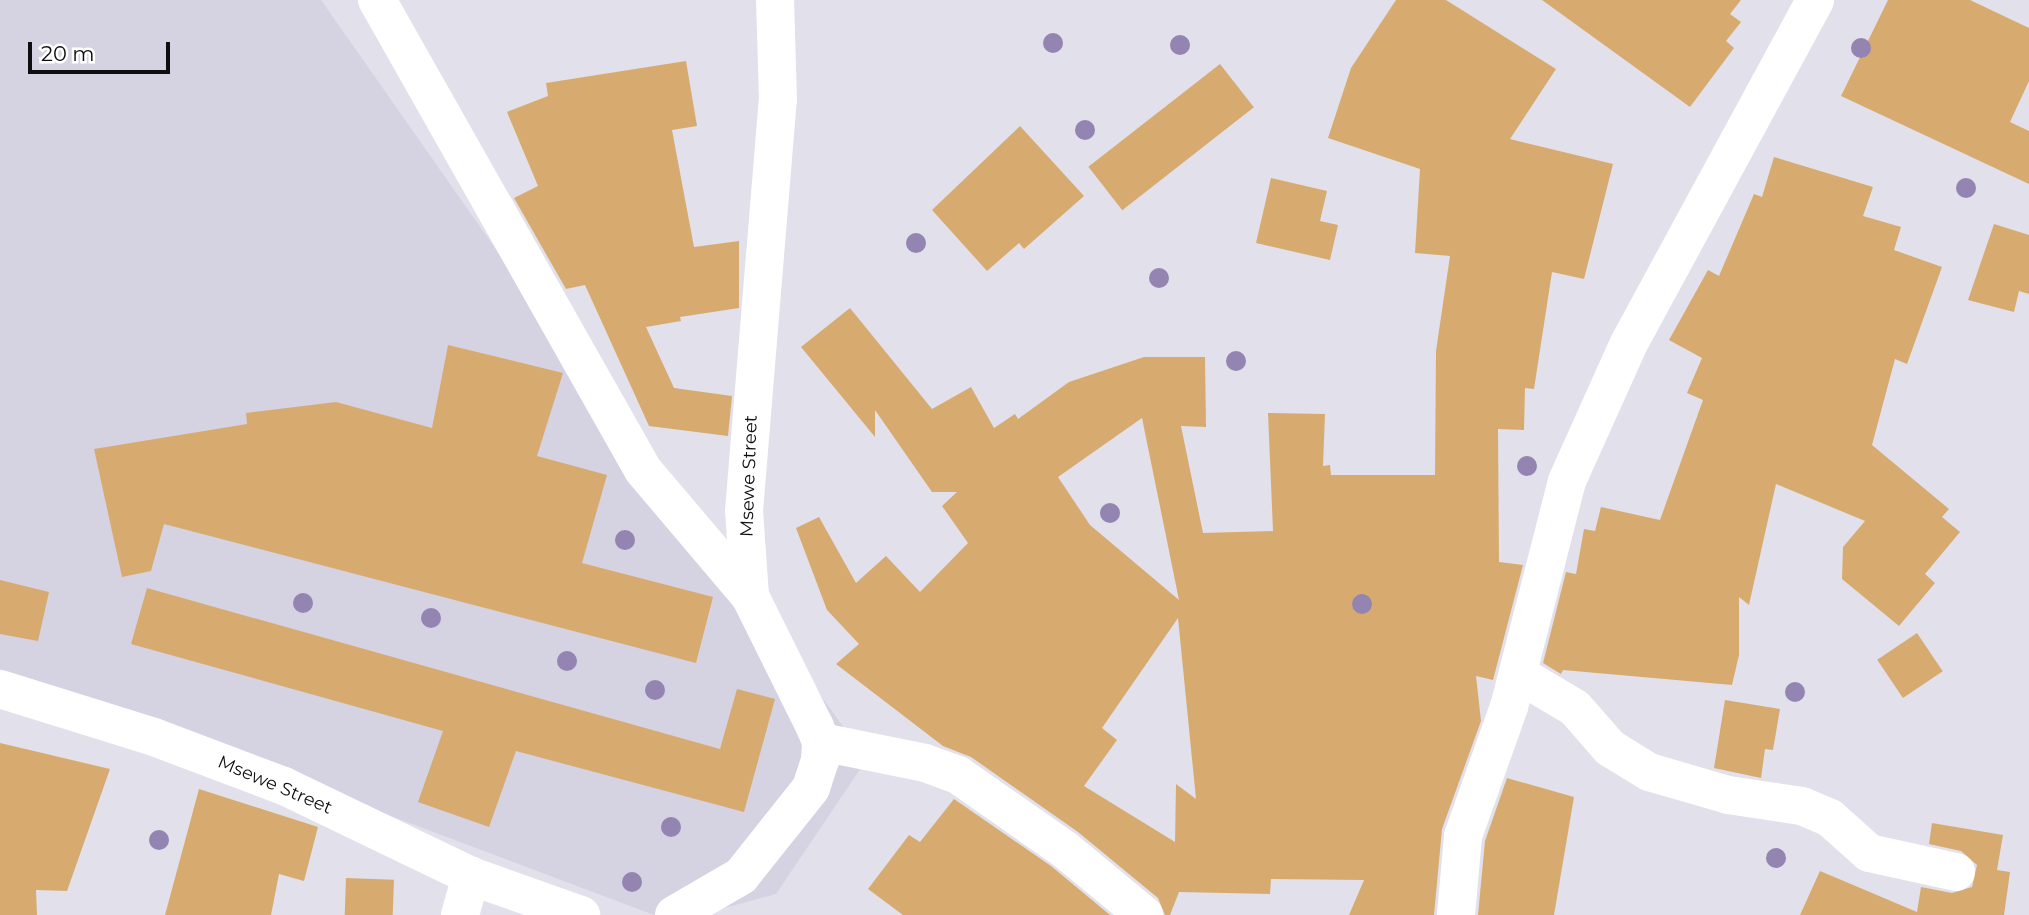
<!DOCTYPE html>
<style>
body{margin:0}
#map{position:relative;width:2029px;height:915px;overflow:hidden;background:#e2e0ea;font-family:Montserrat,sans-serif}
div>[style]{position:absolute}
.built>*{inset:0;background:#d5d2e2}
.building>*{inset:0;background:#d7ab70;transform-origin:0 0}
.minor>*{height:38px;margin:-19px;padding:0 19px;transform-origin:19px;border-radius:19px;background:#fff}
.trees>*{width:20px;height:20px;margin:-10px;border-radius:50%;background:#9384b2}
span{translate:-50% -50%;white-space:nowrap;text-align:center;line-height:1.15;-webkit-text-stroke:6px #fff;paint-order:stroke}
.street-label{font-size:18px;color:#0f0f12}
.scale{position:absolute;left:28px;top:42px;width:142px;height:32px;box-sizing:border-box;border:4px solid #0f0f12;border-top:0;padding-left:9px;font-size:21px;line-height:24px;white-space:nowrap;color:#0f0f12;-webkit-text-stroke:5px #fff;paint-order:stroke}
</style>
<div id="map">
<div class="built">
<div style="clip-path:polygon(0 0,321px 0,532px 301px,867px 759px,776px 894px,698px 915px,654px 915px,0 669px)"></div>
</div>
<div class="building">
<div style="clip-path:polygon(evenodd,1396px 0,1446px 0,1556px 69px,1510px 139px,1613px 164px,1584px 279px,1552px 272px,1534px 389px,1525px 388px,1524px 430px,1498px 429px,1499px 562px,1523px 565px,1493px 680px,1476px 676px,1481px 721px,1442px 829px,1434px 915px,1349px 915px,1364px 880px,1271px 879px,1270px 894px,1179px 892px,1170px 915px,1165px 915px,1158px 898px,1078px 832px,971px 757px,943px 746px,836px 664px,859px 644px,827px 610px,796px 528px,819px 517px,856px 583px,886px 556px,920px 592px,968px 543px,942px 506px,957px 492px,932px 492px,875px 410px,875px 437px,801px 347px,850px 308px,932px 409px,971px 387px,994px 428px,1015px 414px,1018px 419px,1069px 382px,1144px 357px,1205px 357px,1206px 427px,1181px 426px,1203px 533px,1273px 531px,1268px 413px,1325px 414px,1323px 466px,1330px 465px,1331px 475px,1435px 475px,1436px 351px,1450px 256px,1415px 253px,1420px 169px,1328px 138px,1351px 68px,1396px 0,1142px 418px,1179px 600px,1090px 525px,1058px 477px,1142px 418px,1396px 0,1178px 618px,1196px 799px,1176px 784px,1175px 842px,1084px 786px,1117px 740px,1102px 728px,1178px 618px)"></div>
<div style="clip-path:polygon(1542px 0,1741px 0,1730px 14px,1741px 22px,1726px 41px,1734px 48px,1690px 107px)"></div>
<div style="clip-path:polygon(1888px 0,1970px 0,2029px 28px,2029px 81px,2010px 122px,2029px 131px,2029px 184px,1841px 96px)"></div>
<div style="clip-path:polygon(686px 61px,697px 126px,672px 130px,694px 247px,739px 241px,739px 308px,680px 317px,681px 321px,646px 327px,674px 388px,732px 396px,728px 436px,649px 426px,585px 285px,566px 289px,514px 198px,538px 186px,507px 112px,548px 96px,546px 83px)"></div>
<div style="left:1220px;top:64px;width:55px;height:167px;rotate:52deg"></div>
<div style="clip-path:polygon(1020px 126px,1084px 196px,1024px 249px,1019px 243px,987px 271px,932px 210px)"></div>
<div style="clip-path:polygon(1774px 157px,1873px 187px,1863px 216px,1901px 227px,1894px 250px,1942px 267px,1907px 364px,1895px 359px,1872px 445px,1949px 509px,1942px 517px,1960px 532px,1925px 574px,1935px 583px,1899px 626px,1842px 579px,1843px 547px,1865px 521px,1776px 484px,1749px 605px,1739px 597px,1739px 655px,1732px 685px,1563px 670px,1561px 674px,1543px 663px,1566px 572px,1576px 574px,1584px 529px,1595px 531px,1601px 507px,1660px 520px,1703px 400px,1687px 393px,1702px 358px,1669px 340px,1708px 270px,1719px 276px,1754px 194px,1762px 197px)"></div>
<div style="clip-path:polygon(1271px 178px,1327px 191px,1320px 221px,1338px 225px,1330px 260px,1256px 243px)"></div>
<div style="clip-path:polygon(1994px 224px,2029px 235px,2029px 294px,2019px 291px,2014px 312px,1968px 300px)"></div>
<div style="clip-path:polygon(448px 345px,563px 373px,537px 456px,607px 475px,582px 563px,713px 597px,696px 663px,164px 524px,151px 571px,122px 577px,94px 449px,247px 424px,246px 413px,336px 402px,432px 428px)"></div>
<div style="clip-path:polygon(0 580px,49px 592px,38px 641px,0 634px)"></div>
<div style="clip-path:polygon(147px 588px,720px 749px,737px 689px,775px 699px,744px 812px,516px 751px,489px 827px,418px 802px,443px 731px,131px 644px)"></div>
<div style="left:1917px;top:633px;width:46px;height:48px;rotate:56deg"></div>
<div style="clip-path:polygon(1725px 700px,1780px 709px,1773px 750px,1765px 749px,1761px 778px,1714px 768px)"></div>
<div style="clip-path:polygon(0 743px,110px 769px,67px 891px,36px 890px,37px 915px,0 915px)"></div>
<div style="clip-path:polygon(1507px 778px,1574px 797px,1554px 915px,1478px 915px,1485px 841px)"></div>
<div style="clip-path:polygon(199px 789px,318px 827px,304px 881px,279px 874px,271px 915px,165px 915px)"></div>
<div style="clip-path:polygon(954px 799px,1051px 866px,1110px 915px,903px 915px,868px 889px,909px 835px,920px 842px)"></div>
<div style="clip-path:polygon(1932px 823px,2003px 835px,1997px 870px,2010px 872px,2004px 915px,1800px 915px,1820px 871px,1917px 912px,1921px 887px,1952px 893px,1972px 887px,1977px 865px,1961px 851px,1929px 844px)"></div>
<div style="left:346px;top:878px;width:48px;height:37px;rotate:2deg"></div>
</div>
<div class="minor">
<div style="left:377px;top:0;width:540px;rotate:60.49deg"></div>
<div style="left:643px;top:470px;width:165px;rotate:49.7deg"></div>
<div style="left:1518px;top:674px;width:66px;rotate:30.8deg"></div>
<div style="left:1575px;top:708px;width:53px;rotate:48.8deg"></div>
<div style="left:1610px;top:748px;width:46px;rotate:31.6deg"></div>
<div style="left:1649px;top:772px;width:82px;rotate:16.2deg"></div>
<div style="left:1728px;top:795px;width:75px;rotate:8.5deg"></div>
<div style="left:1802px;top:806px;width:30px;rotate:23deg"></div>
<div style="left:1830px;top:818px;width:52px;rotate:41.9deg"></div>
<div style="left:1869px;top:853px;width:89px;rotate:12.3deg"></div>
<div style="left:0;top:689px;width:161px;rotate:17.3deg"></div>
<div style="left:154px;top:737px;width:139px;rotate:20.7deg"></div>
<div style="left:284px;top:786px;width:208px;rotate:25.7deg"></div>
<div style="left:471px;top:876px;width:117px;rotate:19.5deg"></div>
<div style="left:821px;top:742px;width:106px;rotate:11.4deg"></div>
<div style="left:925px;top:763px;width:35px;rotate:20deg"></div>
<div style="left:958px;top:775px;width:129px;rotate:34.9deg"></div>
<div style="left:1064px;top:849px;width:104px;rotate:39.5deg"></div>
<div style="left:460px;top:915px;width:41px;rotate:-74.2deg"></div>
<div style="left:674px;top:915px;width:78px;rotate:-30.2deg"></div>
<div style="left:741px;top:876px;width:112px;rotate:-51.5deg"></div>
<div style="left:811px;top:788px;width:28px;rotate:-72deg"></div>
<div style="left:820px;top:761px;width:19px;rotate:-87deg"></div>
<div style="left:821px;top:742px;width:16px;rotate:-112deg"></div>
<div style="left:815px;top:727px;width:146px;rotate:-116.4deg"></div>
<div style="left:750px;top:596px;width:85px;rotate:-94deg"></div>
<div style="left:744px;top:511px;width:412px;rotate:-85.3deg"></div>
<div style="left:778px;top:100px;width:100px;rotate:-91.7deg"></div>
<div style="left:1456px;top:915px;width:79px;rotate:-84.9deg"></div>
<div style="left:1463px;top:836px;width:137px;rotate:-70.4deg"></div>
<div style="left:1509px;top:707px;width:233px;rotate:-75.6deg"></div>
<div style="left:1567px;top:481px;width:149px;rotate:-65.8deg"></div>
<div style="left:1628px;top:345px;width:392px;rotate:-61.5deg"></div>
</div>
<div class="trees">
<div style="left:1053px;top:43px"></div>
<div style="left:1180px;top:45px"></div>
<div style="left:1861px;top:48px"></div>
<div style="left:1085px;top:130px"></div>
<div style="left:1966px;top:188px"></div>
<div style="left:916px;top:243px"></div>
<div style="left:1159px;top:278px"></div>
<div style="left:1236px;top:361px"></div>
<div style="left:1527px;top:466px"></div>
<div style="left:1110px;top:513px"></div>
<div style="left:625px;top:540px"></div>
<div style="left:303px;top:603px"></div>
<div style="left:1362px;top:604px"></div>
<div style="left:431px;top:618px"></div>
<div style="left:567px;top:661px"></div>
<div style="left:655px;top:690px"></div>
<div style="left:1795px;top:692px"></div>
<div style="left:671px;top:827px"></div>
<div style="left:159px;top:840px"></div>
<div style="left:1776px;top:858px"></div>
<div style="left:632px;top:882px"></div>
</div>
<div class="street-label">
<span style="left:749px;top:476px;rotate:-88deg">Msewe Street</span>
<span style="left:275px;top:785px;rotate:23deg">Msewe Street</span>
</div>
<div class="scale">20 m</div>
</div>
